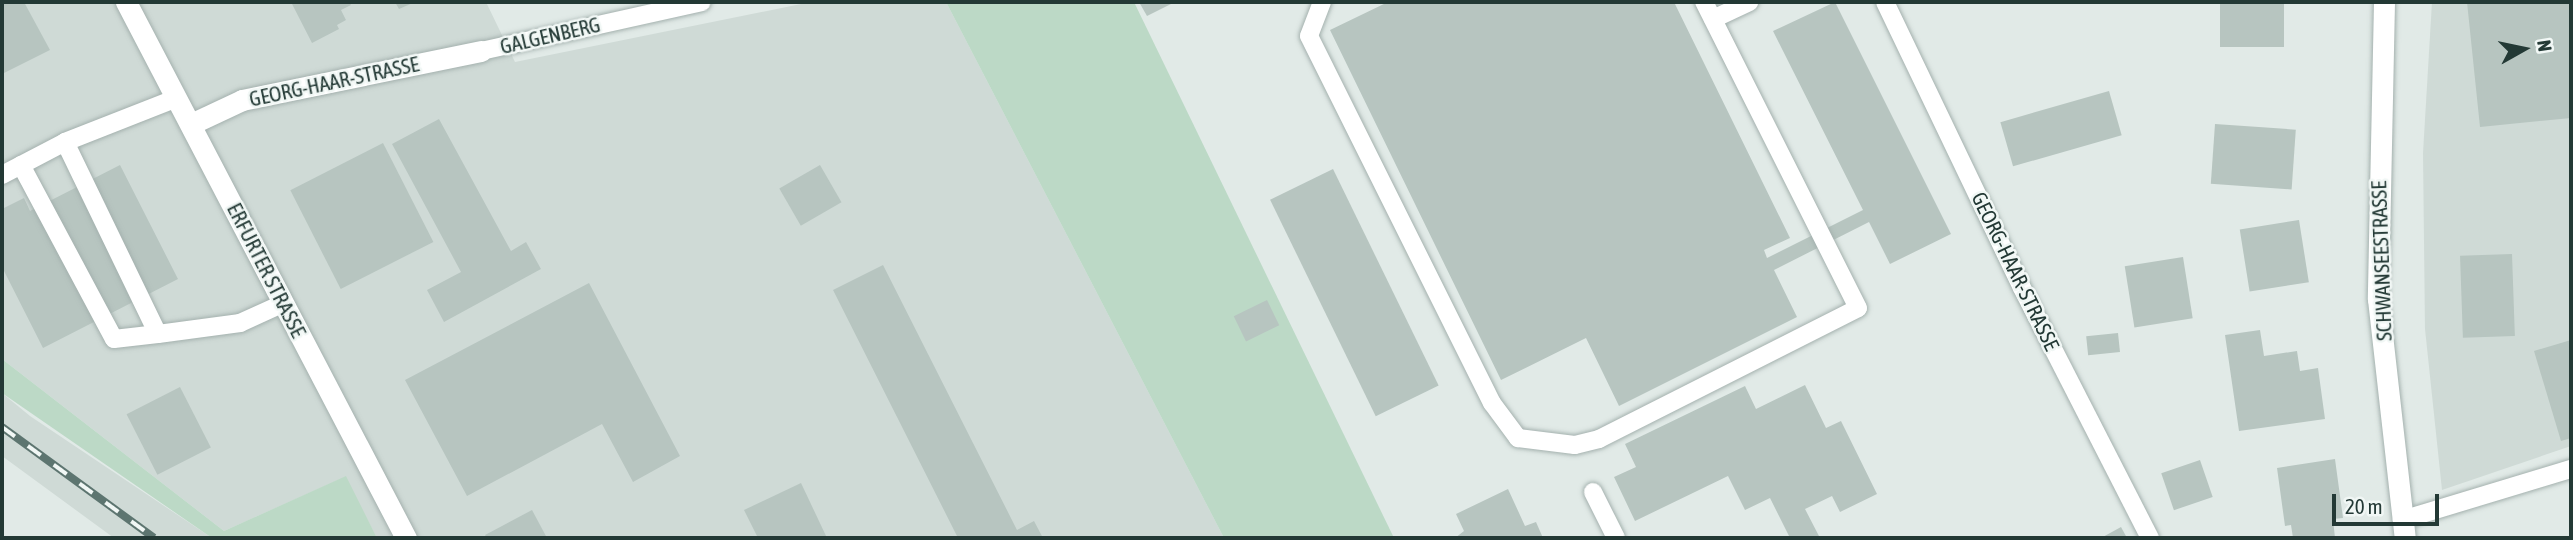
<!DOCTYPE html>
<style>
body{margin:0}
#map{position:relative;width:2573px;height:540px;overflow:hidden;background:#e1eae7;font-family:"Asap Condensed",sans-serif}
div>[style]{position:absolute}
.built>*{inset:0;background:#cfdad6}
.green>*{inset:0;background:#bcd9c6}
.building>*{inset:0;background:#b7c5c0;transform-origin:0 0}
.roads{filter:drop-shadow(0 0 2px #a4b1ae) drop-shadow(0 0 2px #a4b1ae)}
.service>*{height:18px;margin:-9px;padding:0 9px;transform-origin:9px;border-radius:9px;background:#fff}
.minor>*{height:21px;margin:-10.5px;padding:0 10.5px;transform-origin:10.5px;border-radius:10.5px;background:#fff}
.tertiary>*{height:21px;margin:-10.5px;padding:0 10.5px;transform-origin:10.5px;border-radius:10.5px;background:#fff}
.rail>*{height:8px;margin-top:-4px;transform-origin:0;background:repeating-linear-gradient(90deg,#f1f7f5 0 16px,#5d7570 0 32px);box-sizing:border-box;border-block:2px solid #5d7570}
span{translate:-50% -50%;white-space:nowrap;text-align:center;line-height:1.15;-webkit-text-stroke:5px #f1f7f5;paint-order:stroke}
.street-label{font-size:21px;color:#233935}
.frame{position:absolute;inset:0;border:4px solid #233935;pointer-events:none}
.north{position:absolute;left:2489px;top:14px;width:70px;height:70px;-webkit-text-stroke:5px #f1f7f5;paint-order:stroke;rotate:81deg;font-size:19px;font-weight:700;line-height:28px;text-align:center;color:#233935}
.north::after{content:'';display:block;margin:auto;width:24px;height:32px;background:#233935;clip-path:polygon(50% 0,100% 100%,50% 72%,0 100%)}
.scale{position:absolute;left:2332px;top:494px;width:107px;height:32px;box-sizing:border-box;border:4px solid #233935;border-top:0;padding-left:9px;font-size:21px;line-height:24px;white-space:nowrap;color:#233935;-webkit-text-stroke:5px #f1f7f5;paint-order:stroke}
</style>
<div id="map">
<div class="built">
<div style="clip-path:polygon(2px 2px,486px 2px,515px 62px,811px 2px,946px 2px,1224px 538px,377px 538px,345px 477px,224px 531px,2px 359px)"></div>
<div style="clip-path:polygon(2432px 2px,2571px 2px,2571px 446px,2442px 490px,2425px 329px,2423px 153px)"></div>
<div style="clip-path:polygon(2px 393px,30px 416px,212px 538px,114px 538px,2px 456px)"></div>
</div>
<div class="green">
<div style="clip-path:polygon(946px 2px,1134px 2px,1394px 538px,1224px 538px)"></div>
<div style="clip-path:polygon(2px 359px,224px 531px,346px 476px,377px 538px,212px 538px,2px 393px)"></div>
</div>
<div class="building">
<div style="clip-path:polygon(2px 2px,24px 2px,50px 50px,2px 74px)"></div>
<div style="clip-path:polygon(291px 2px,349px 2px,351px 5px,341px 10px,346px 20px,337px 25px,339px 29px,312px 43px)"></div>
<div style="clip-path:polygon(395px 2px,415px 2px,399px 9px)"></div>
<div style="clip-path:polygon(1139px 2px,1175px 2px,1147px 16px)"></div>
<div style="clip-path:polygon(1388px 2px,1674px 2px,1790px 238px,1764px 250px,1767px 258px,1863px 210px,1773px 31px,1835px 2px,1951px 234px,1890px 264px,1869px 222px,1774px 270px,1797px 317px,1619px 406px,1586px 338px,1501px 380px,1330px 30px)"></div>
<div style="left:2220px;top:2px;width:64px;height:45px"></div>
<div style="clip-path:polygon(2467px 2px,2571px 2px,2571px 118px,2480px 127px)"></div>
<div style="left:2109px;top:91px;width:46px;height:113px;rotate:74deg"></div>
<div style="clip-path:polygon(439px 119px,511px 251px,526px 242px,541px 269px,444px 322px,427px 290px,461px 272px,392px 144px)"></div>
<div style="left:2215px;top:124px;width:81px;height:60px;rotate:4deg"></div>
<div style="left:383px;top:143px;width:111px;height:104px;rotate:63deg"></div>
<div style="clip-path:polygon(120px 165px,178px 279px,43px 348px,2px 267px,2px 209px,24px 198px,30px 211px)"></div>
<div style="left:820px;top:165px;width:43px;height:47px;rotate:60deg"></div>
<div style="left:1333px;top:169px;width:241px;height:70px;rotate:64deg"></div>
<div style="left:2299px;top:220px;width:63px;height:60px;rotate:81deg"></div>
<div style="left:2512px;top:254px;width:82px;height:52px;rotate:88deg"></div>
<div style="left:2183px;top:257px;width:62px;height:59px;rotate:81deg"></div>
<div style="clip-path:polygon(883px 265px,1017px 530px,1034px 521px,1043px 538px,958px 538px,833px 290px)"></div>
<div style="clip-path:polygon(589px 283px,680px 456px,633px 482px,602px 424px,467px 496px,405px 380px)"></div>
<div style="left:1267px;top:300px;width:28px;height:37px;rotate:64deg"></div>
<div style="clip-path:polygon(2260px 330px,2264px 356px,2297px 351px,2300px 371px,2318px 368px,2325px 419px,2239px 431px,2225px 335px)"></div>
<div style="left:2118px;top:333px;width:19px;height:32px;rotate:84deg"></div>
<div style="clip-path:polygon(2571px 340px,2571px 438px,2561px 441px,2534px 351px)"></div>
<div style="clip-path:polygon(1805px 385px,1826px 428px,1841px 421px,1877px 494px,1840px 512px,1832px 496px,1805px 509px,1820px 538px,1790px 538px,1770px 498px,1745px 510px,1728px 476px,1635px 521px,1614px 477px,1636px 467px,1625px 444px,1745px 386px,1756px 409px)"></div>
<div style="left:180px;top:387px;width:68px;height:60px;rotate:63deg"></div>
<div style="clip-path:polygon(2335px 459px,2343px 518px,2333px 519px,2335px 538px,2293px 538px,2291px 525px,2285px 526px,2277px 468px)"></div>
<div style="left:2200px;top:460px;width:39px;height:41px;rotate:71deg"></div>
<div style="clip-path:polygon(801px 483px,827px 538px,758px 538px,744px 510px)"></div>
<div style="clip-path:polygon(1508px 489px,1525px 526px,1536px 522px,1543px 538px,1455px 538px,1464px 531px,1456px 514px)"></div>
<div style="clip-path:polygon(532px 510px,547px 538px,487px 538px,485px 535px)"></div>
<div style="clip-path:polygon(2121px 527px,2127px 538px,2101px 538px)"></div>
</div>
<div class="roads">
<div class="service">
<div style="left:1322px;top:2px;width:36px;rotate:111deg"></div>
<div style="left:1309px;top:36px;width:410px;rotate:63.5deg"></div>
<div style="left:1492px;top:403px;width:44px;rotate:53.4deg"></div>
<div style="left:1518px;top:438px;width:57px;rotate:7deg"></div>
<div style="left:1575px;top:445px;width:25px;rotate:-14deg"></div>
<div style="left:1599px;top:439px;width:290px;rotate:-26.8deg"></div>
<div style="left:1858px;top:308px;width:343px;rotate:-116.7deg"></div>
<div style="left:1885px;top:2px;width:317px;rotate:64.4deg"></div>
<div style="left:2022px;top:288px;width:281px;rotate:62.9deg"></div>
<div style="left:1713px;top:19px;width:40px;rotate:-25deg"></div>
<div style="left:481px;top:51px;width:226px;rotate:-12.5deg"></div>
<div style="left:65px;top:142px;width:213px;rotate:64.2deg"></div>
<div style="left:158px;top:334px;width:83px;rotate:-7.6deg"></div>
<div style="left:240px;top:323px;width:48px;rotate:-24.4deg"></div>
<div style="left:21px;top:165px;width:197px;rotate:61.9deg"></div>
<div style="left:114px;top:339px;width:44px;rotate:-6.5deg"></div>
<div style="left:2px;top:175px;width:71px;rotate:-27.6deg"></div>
<div style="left:65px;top:142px;width:120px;rotate:-21.4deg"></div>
<div style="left:1593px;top:492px;width:51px;rotate:63.4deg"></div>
<div style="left:2402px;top:520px;width:177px;rotate:-16.8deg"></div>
</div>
<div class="minor">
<div style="left:191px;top:124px;width:56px;rotate:-25.2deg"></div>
<div style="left:242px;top:100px;width:244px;rotate:-11.6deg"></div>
</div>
<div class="tertiary">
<div style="left:126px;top:2px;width:605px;rotate:62.42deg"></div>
<div style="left:2384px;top:2px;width:297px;rotate:91.2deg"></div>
<div style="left:2378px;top:299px;width:241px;rotate:83.6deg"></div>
</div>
</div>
<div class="rail">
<div style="left:2px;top:427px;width:188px;rotate:36.1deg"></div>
</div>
<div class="street-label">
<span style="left:550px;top:35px;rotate:-13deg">GALGENBERG</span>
<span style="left:334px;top:81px;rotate:-12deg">GEORG-HAAR-STRASSE</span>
<span style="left:2381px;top:261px;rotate:-92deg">SCHWANSEESTRASSE</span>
<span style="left:267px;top:270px;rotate:63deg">ERFURTER STRASSE</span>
<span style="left:2016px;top:271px;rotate:64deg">GEORG-HAAR-STRASSE</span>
</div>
<div class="frame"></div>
<div class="north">N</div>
<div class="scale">20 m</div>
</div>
